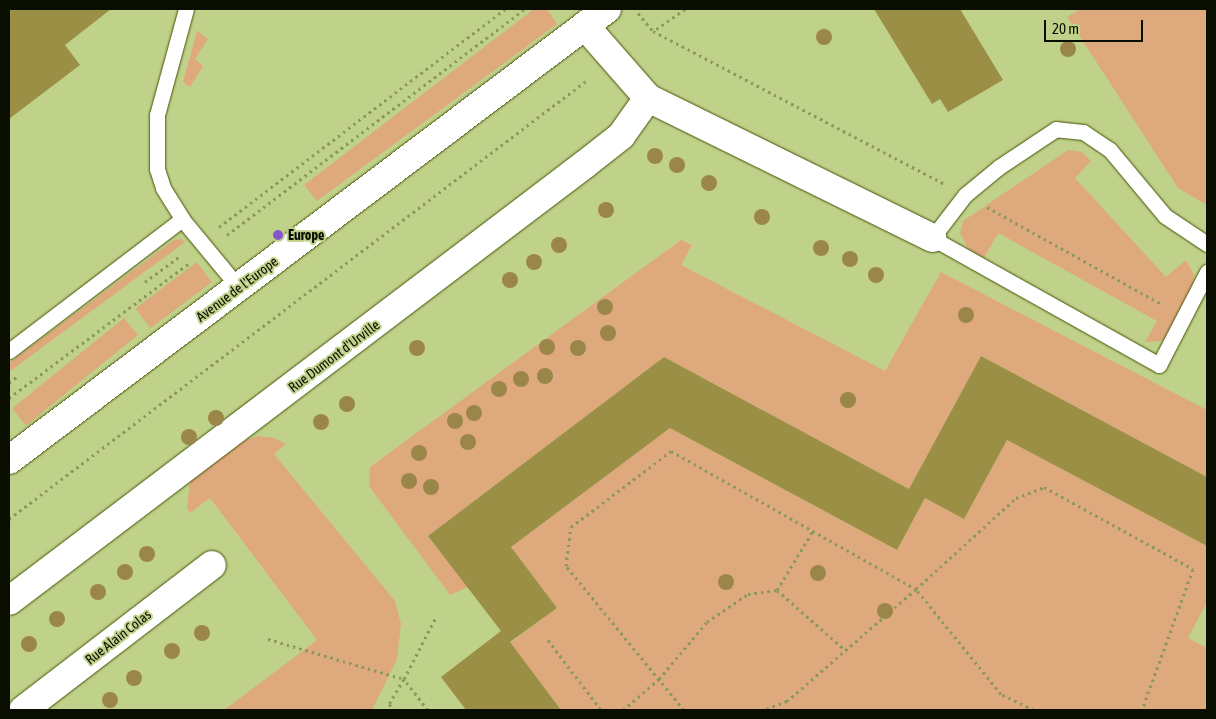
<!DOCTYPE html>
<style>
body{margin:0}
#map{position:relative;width:1216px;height:719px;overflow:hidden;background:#c0d28a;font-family:"Asap Condensed",sans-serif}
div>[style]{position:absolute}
.green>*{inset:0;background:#dfa97e;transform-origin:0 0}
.building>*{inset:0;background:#9b8f45}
.path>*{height:3px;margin-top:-1.5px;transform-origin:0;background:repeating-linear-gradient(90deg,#899761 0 2.5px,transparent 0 6.5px)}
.roads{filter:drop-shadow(0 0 1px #465305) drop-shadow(0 0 1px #465305)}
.service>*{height:15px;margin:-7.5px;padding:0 7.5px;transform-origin:7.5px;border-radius:7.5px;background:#fff}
.minor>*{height:28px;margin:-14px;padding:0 14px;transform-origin:14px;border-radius:14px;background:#fff}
.tertiary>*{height:28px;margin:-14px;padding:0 14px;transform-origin:14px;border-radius:14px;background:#fff}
.trees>*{width:16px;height:16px;margin:-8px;border-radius:50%;background:#9b8649}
.dots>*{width:14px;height:14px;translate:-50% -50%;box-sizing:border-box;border:2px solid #c0d28a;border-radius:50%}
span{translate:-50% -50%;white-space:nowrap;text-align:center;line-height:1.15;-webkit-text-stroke:4px #c0d28a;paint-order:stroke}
.poi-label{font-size:14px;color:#090e00;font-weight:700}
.left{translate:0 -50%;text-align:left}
.street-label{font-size:14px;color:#090e00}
.frame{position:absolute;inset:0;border:10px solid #090e00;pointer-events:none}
.scale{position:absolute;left:1044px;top:20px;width:99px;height:22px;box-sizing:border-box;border:2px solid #090e00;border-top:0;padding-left:6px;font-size:15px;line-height:18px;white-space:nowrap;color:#090e00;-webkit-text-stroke:4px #c0d28a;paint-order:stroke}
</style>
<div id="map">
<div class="green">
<div style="clip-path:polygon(534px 9px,547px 9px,557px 24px,317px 201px,304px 185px)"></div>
<div style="clip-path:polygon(1080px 9px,1207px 9px,1207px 205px,1178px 188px,1110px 83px,1067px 17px)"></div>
<div style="clip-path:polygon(197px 31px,208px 39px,195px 59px,203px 66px,190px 87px,183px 82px)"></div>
<div style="clip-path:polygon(1068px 150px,1082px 152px,1091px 161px,1075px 178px,1166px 277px,1186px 260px,1194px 275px,1192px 289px,1170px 332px,1161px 341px,1145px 342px,1157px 321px,998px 233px,984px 258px,968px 249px,960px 233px,963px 221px)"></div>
<div style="clip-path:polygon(181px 239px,185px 242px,9px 372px,9px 363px,174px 240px)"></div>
<div style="clip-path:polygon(681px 240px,692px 245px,681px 265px,885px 371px,941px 272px,1207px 410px,1207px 477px,981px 356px,909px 489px,664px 357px,428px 536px,468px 587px,450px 595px,369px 486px,370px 467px)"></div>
<div style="left:197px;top:262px;width:25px;height:77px;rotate:53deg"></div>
<div style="left:124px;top:318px;width:22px;height:144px;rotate:51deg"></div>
<div style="clip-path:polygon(670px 428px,897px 550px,925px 498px,964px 519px,1007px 440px,1207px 546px,1207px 602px,1188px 638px,1207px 648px,1207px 710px,561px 710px,510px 643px,557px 608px,511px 547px)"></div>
<div style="clip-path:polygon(258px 436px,274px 438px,286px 444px,274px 454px,395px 601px,401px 624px,397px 659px,372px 710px,224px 710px,317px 640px,210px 498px,190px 513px,187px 508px,190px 481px,237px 443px)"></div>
</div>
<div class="building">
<div style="clip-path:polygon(9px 9px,111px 9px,65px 45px,80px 65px,9px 119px)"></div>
<div style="clip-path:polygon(874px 9px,960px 9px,1003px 80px,948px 112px,940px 99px,932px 104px)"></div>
<div style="clip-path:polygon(981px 356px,1207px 477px,1207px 546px,1007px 440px,964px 519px,925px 498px,897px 550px,670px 428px,511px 547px,557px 608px,510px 642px,561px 710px,466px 710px,441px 677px,501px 631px,428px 536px,664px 357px,909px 489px)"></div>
</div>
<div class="path">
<div style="left:685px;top:9px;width:39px;rotate:145deg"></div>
<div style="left:653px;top:31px;width:329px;rotate:27.7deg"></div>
<div style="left:638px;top:13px;width:23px;rotate:50deg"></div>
<div style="left:987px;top:207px;width:201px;rotate:29.1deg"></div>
<div style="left:219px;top:227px;width:360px;rotate:-37.3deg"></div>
<div style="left:227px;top:235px;width:374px;rotate:-37.2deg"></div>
<div style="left:145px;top:282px;width:44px;rotate:-36.6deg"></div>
<div style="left:9px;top:383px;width:13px;rotate:-39deg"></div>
<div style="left:9px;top:398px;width:224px;rotate:-36.8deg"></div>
<div style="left:9px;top:519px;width:724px;rotate:-37.2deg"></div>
<div style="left:777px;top:590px;width:69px;rotate:-58.6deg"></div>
<div style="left:268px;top:639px;width:142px;rotate:16.4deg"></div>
<div style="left:404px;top:679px;width:29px;rotate:121deg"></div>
<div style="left:389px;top:704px;width:8px;rotate:50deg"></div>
<div style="left:548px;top:640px;width:88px;rotate:52.9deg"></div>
<div style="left:428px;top:710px;width:39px;rotate:-128deg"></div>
<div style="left:404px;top:679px;width:70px;rotate:-62.7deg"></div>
<div style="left:623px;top:710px;width:48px;rotate:-40.7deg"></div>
<div style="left:659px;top:679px;width:75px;rotate:-49.9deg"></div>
<div style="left:707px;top:622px;width:50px;rotate:-34.3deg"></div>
<div style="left:748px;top:594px;width:29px;rotate:-8deg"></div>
<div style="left:777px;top:590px;width:91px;rotate:41.4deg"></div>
<div style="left:684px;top:710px;width:186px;rotate:-129.3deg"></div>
<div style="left:566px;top:566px;width:39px;rotate:-83deg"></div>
<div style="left:571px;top:527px;width:126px;rotate:-37.2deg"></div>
<div style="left:671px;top:451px;width:281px;rotate:29.4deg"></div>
<div style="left:916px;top:589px;width:171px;rotate:139deg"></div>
<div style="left:787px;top:701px;width:26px;rotate:159deg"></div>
<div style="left:1034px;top:710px;width:37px;rotate:-154deg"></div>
<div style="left:1001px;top:694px;width:135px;rotate:-129deg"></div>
<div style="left:916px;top:589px;width:135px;rotate:-42.3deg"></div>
<div style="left:1016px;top:498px;width:30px;rotate:-21deg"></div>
<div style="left:1044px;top:487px;width:170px;rotate:28.8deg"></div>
<div style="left:1193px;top:569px;width:150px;rotate:109.9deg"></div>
</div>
<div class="roads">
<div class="service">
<div style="left:186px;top:9px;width:110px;rotate:105.3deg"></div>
<div style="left:157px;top:115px;width:54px;rotate:90deg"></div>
<div style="left:157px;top:169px;width:20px;rotate:72deg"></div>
<div style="left:163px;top:188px;width:36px;rotate:58deg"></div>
<div style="left:182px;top:219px;width:89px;rotate:50.4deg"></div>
<div style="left:1207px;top:244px;width:50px;rotate:-146.3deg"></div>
<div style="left:1165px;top:216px;width:86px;rotate:-129.8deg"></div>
<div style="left:1110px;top:150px;width:32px;rotate:-146deg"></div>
<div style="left:1083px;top:132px;width:27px;rotate:-174deg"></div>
<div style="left:1056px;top:129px;width:69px;rotate:146.3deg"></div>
<div style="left:999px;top:167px;width:44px;rotate:140.5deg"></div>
<div style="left:965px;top:195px;width:54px;rotate:127.5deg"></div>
<div style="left:932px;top:238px;width:260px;rotate:29.2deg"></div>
<div style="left:1159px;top:365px;width:105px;rotate:-62.7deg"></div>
<div style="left:9px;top:351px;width:218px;rotate:-37.3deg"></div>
</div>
<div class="minor">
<div style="left:585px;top:26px;width:96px;rotate:48.8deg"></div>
<div style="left:648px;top:98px;width:317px;rotate:26.2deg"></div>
<div style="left:9px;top:601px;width:722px;rotate:-37.17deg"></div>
<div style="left:584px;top:165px;width:47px;rotate:-38.1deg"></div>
<div style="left:621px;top:136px;width:47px;rotate:-54.6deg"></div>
<div style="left:23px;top:710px;width:238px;rotate:-37.5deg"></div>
</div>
<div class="tertiary">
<div style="left:9px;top:460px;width:749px;rotate:-37.02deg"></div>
</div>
</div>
<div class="trees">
<div style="left:824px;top:37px"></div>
<div style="left:1068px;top:49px"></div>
<div style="left:655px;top:156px"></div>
<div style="left:677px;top:165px"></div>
<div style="left:709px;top:183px"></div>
<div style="left:606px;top:210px"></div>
<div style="left:762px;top:217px"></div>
<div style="left:559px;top:245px"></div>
<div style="left:821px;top:248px"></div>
<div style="left:850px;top:259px"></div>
<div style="left:534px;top:262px"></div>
<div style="left:876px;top:275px"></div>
<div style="left:510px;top:280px"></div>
<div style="left:605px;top:307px"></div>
<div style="left:966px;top:315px"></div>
<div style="left:608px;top:333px"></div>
<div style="left:547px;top:347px"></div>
<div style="left:417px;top:348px"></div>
<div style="left:578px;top:348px"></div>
<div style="left:545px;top:376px"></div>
<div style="left:521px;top:379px"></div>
<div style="left:499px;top:389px"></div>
<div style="left:848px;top:400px"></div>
<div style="left:347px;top:404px"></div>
<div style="left:474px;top:413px"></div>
<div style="left:216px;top:418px"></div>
<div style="left:455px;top:421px"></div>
<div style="left:321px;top:422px"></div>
<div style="left:189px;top:437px"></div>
<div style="left:468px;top:442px"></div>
<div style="left:419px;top:453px"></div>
<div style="left:409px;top:481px"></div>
<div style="left:431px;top:487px"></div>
<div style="left:147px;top:554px"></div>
<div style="left:125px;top:572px"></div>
<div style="left:818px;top:573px"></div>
<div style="left:726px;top:582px"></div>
<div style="left:98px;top:592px"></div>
<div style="left:885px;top:611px"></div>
<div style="left:57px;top:619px"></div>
<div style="left:202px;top:633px"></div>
<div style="left:29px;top:644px"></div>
<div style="left:172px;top:651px"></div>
<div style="left:134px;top:678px"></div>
<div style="left:110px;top:700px"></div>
</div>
<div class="dots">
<div style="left:278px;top:235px;background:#8654cd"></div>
</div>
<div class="poi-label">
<span class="left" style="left:288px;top:235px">Europe</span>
</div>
<div class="street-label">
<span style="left:237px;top:289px;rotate:-37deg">Avenue de l'Europe</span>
<span style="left:334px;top:356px;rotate:-37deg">Rue Dumont d'Urville</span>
<span style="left:118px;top:637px;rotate:-38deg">Rue Alain Colas</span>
</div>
<div class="frame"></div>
<div class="scale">20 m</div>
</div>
